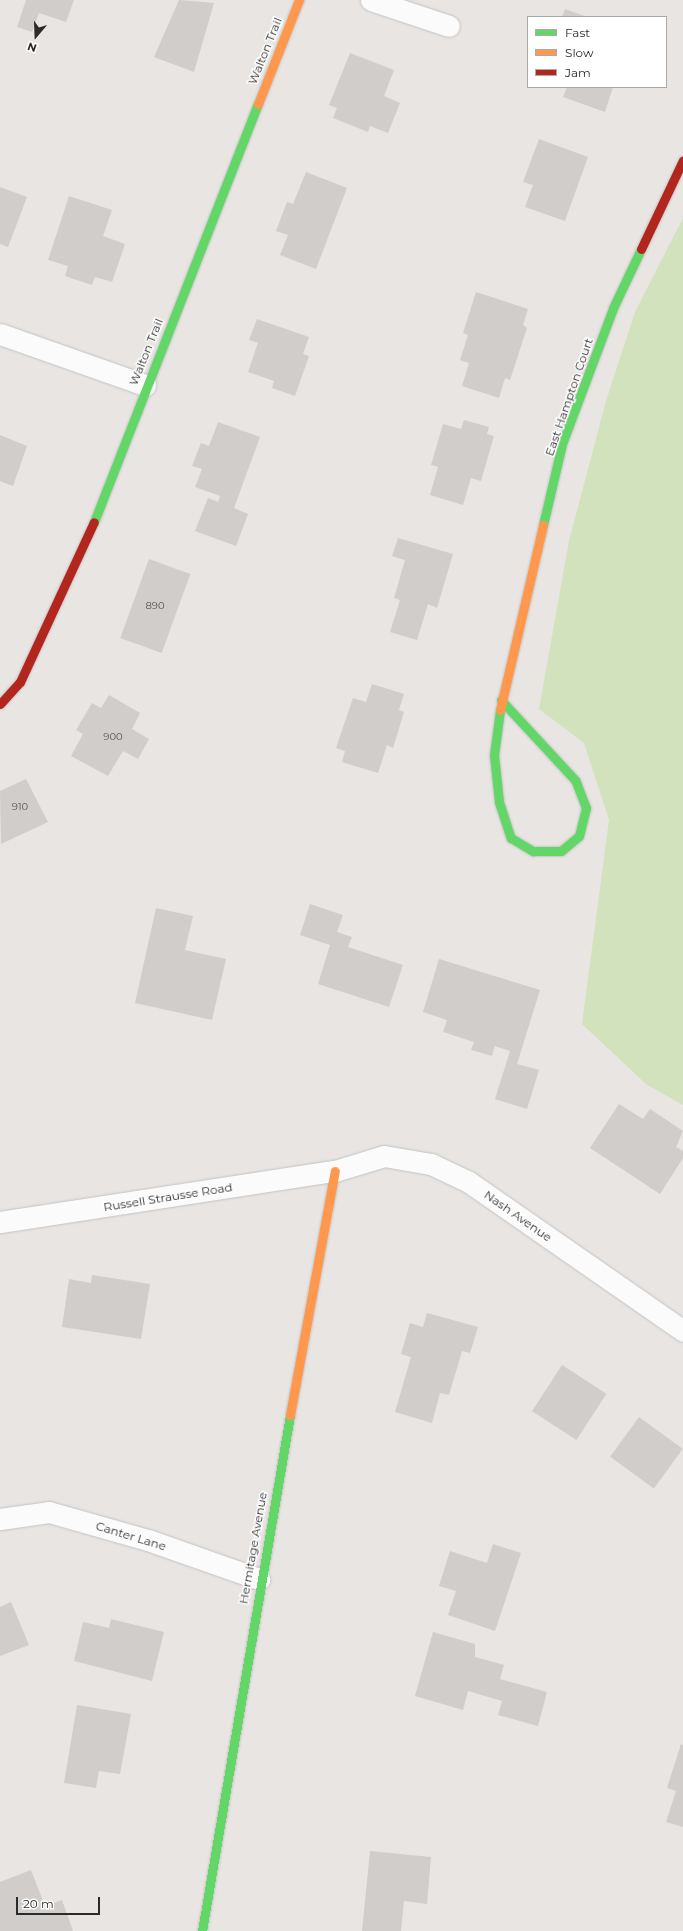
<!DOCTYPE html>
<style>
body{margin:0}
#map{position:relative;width:683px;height:1931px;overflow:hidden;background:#e8e5e2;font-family:Montserrat,sans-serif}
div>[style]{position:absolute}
.green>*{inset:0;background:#d1e2bc}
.building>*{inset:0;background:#d0cdcb;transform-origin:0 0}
.roads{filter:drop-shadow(0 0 1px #c4c4c4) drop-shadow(0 0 1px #c4c4c4)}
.street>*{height:21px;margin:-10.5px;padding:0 10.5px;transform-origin:10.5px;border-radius:10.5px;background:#fcfbfb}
.fast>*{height:9px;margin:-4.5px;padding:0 4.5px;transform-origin:4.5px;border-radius:4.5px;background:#63d668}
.slow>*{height:9px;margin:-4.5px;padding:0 4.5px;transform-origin:4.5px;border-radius:4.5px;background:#ff974d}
.jam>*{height:9px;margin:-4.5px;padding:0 4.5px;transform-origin:4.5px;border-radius:4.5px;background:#b3261e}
span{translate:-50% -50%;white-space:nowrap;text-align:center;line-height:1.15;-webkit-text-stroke:3px #fff;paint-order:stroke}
.number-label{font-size:10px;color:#555454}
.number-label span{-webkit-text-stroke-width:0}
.street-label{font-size:12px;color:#2b2b2b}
.legend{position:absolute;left:527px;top:16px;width:140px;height:72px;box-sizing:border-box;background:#fff;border:1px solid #aaa;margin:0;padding:5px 7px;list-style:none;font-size:12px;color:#2b2b2b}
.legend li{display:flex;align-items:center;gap:8px;height:20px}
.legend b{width:20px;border:1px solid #aaa}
.north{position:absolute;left:16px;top:16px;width:40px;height:40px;-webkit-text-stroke:3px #fff;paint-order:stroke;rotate:199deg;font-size:11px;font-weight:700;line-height:16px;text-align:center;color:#2b2b2b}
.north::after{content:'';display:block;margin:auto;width:14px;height:18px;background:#2b2b2b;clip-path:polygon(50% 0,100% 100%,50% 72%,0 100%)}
.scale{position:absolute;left:16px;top:1897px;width:84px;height:18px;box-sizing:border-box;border:2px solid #2b2b2b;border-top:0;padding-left:5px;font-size:12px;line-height:14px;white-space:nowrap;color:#2b2b2b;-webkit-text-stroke:3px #fff;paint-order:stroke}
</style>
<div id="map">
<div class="green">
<div style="clip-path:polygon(683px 218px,683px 1105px,646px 1084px,582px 1024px,609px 820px,584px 743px,539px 709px,569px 541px,606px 401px,635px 312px)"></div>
</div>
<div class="building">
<div style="clip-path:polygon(26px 0,74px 0,66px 22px,39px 13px,32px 32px,17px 27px)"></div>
<div style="clip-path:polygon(179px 0,214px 3px,194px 72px,154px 57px)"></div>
<div style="clip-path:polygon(565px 9px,587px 17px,562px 17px)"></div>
<div style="clip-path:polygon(350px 53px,394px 70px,384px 96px,400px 103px,388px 133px,370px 126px,368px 132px,333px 118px,337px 108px,329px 105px)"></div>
<div style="clip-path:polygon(567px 87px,613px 87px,605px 112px,563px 97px)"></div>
<div style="clip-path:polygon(539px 139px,588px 157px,565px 221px,525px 207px,533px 185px,523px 182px)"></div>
<div style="clip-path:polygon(306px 172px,347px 188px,316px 269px,280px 255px,288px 235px,276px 231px,287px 202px,293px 204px)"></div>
<div style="clip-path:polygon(0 187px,27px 197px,8px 247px,0 244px)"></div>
<div style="clip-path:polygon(69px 196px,112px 210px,103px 236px,125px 244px,112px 282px,95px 277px,92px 285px,65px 276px,68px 266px,48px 260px)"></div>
<div style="clip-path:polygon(476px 292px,528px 309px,523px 325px,527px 328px,510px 380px,505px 378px,499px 398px,462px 386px,469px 363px,460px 360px,468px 335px,463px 333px)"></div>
<div style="clip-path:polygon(257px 319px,309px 337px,303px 354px,309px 356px,295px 396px,272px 388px,274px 381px,248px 372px,258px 343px,249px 340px)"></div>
<div style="clip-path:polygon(464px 420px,489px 427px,487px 434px,494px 436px,481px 481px,471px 478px,463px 505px,430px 495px,438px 467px,431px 465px,443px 424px,461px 429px)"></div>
<div style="clip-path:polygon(218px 422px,260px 437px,234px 508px,248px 514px,236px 546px,195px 531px,208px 498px,218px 502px,220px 496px,195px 487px,202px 469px,192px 466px,201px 443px,209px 446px)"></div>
<div style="clip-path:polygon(0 435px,27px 446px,13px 486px,0 481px)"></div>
<div style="clip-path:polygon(398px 538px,453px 554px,437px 608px,428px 604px,417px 640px,390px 632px,400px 600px,394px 598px,405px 560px,392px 556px)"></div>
<div style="left:149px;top:559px;width:44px;height:84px;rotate:20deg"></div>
<div style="clip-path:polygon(372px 684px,404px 694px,399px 710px,404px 712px,393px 748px,387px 745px,378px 773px,342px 762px,345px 751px,336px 748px,353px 698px,366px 702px)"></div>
<div style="clip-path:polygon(109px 695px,140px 713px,132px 729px,149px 739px,138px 759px,123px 751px,108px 776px,71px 756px,83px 734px,76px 730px,92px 703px,101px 708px)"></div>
<div style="clip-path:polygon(26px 779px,48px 822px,1px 844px,0 791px)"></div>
<div style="clip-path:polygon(310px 904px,343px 915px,337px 932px,352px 937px,348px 947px,403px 965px,389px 1007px,318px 984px,330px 945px,300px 935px)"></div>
<div style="clip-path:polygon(156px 908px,193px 916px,185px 950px,226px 959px,212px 1020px,135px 1003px)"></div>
<div style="clip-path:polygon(439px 959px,540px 990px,517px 1064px,539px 1070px,527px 1109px,495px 1099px,510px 1051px,495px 1046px,492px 1056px,471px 1050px,474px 1042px,443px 1032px,447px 1020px,423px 1012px)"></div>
<div style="clip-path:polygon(619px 1104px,643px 1119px,650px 1109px,683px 1131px,676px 1147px,683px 1151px,683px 1158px,660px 1194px,590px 1148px)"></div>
<div style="clip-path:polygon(92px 1275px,150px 1284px,141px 1339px,62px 1327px,69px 1279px,91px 1283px)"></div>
<div style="clip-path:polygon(427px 1313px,478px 1327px,470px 1353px,462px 1351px,449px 1395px,440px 1393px,432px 1423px,395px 1412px,411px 1357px,401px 1354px,410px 1323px,423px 1327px)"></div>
<div style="left:562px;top:1365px;width:53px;height:55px;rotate:33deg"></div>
<div style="left:639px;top:1417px;width:54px;height:49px;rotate:36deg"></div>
<div style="clip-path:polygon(493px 1544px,521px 1553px,495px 1631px,448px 1615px,456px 1591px,439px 1586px,450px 1551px,487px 1563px)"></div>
<div style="clip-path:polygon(11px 1602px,29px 1645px,0 1656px,0 1607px)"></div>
<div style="clip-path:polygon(111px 1619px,164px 1632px,152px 1681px,74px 1661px,83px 1622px,109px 1628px)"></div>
<div style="clip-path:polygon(433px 1632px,475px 1644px,475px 1657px,504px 1665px,500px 1679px,547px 1692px,538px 1726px,498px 1715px,502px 1701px,468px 1691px,463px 1710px,415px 1696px)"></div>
<div style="clip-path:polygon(77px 1705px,131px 1714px,120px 1774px,99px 1771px,96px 1788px,64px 1783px)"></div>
<div style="clip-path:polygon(681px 1744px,683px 1745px,683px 1827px,666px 1822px,676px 1791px,667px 1788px)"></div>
<div style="clip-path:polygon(370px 1851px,431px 1857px,427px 1904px,404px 1901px,401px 1931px,362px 1931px)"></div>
<div style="clip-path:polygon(31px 1870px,45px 1906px,62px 1900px,73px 1931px,0 1931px,0 1882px)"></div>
</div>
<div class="roads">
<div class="street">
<div style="left:371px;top:0;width:82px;rotate:18.4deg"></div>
<div style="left:0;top:334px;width:154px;rotate:19.4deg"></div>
<div style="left:0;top:1222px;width:339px;rotate:-8.7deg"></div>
<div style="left:335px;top:1171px;width:51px;rotate:-17deg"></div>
<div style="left:384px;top:1156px;width:48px;rotate:9.7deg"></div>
<div style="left:431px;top:1164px;width:42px;rotate:25.3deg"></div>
<div style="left:469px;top:1182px;width:261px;rotate:34.8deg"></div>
<div style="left:0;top:1519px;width:49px;rotate:-8.1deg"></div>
<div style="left:49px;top:1512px;width:103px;rotate:15.8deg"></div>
<div style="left:148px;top:1540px;width:118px;rotate:19.4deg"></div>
</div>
<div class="fast">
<div style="left:94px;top:522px;width:449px;rotate:-68.6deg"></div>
<div style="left:543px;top:525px;width:83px;rotate:-76.8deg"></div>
<div style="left:562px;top:444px;width:145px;rotate:-69.4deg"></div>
<div style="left:613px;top:308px;width:65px;rotate:-64.6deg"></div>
<div style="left:500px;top:710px;width:45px;rotate:97.6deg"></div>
<div style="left:494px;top:755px;width:47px;rotate:83.9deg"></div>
<div style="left:499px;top:802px;width:38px;rotate:72deg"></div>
<div style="left:511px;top:838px;width:26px;rotate:31deg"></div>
<div style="left:533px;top:851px;width:28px"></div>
<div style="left:561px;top:851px;width:23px;rotate:-40deg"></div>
<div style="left:579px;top:836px;width:29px;rotate:-76deg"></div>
<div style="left:586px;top:808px;width:30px;rotate:-111deg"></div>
<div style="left:575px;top:780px;width:109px;rotate:-132.8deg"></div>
<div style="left:202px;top:1931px;width:523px;rotate:-80.32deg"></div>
</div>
<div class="slow">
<div style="left:258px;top:104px;width:112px;rotate:-68.5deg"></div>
<div style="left:500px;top:710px;width:190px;rotate:-76.9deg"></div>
<div style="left:290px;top:1415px;width:248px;rotate:-79.6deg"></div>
</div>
<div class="jam">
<div style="left:641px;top:249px;width:98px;rotate:-64.7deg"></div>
<div style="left:0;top:704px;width:30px;rotate:-48deg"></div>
<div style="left:20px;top:682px;width:176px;rotate:-65.2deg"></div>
</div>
</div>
<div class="number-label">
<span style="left:155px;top:606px">890</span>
<span style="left:113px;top:737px">900</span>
<span style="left:20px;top:807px">910</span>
</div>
<div class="street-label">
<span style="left:265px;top:51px;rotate:-68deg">Walton Trail</span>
<span style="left:146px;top:352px;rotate:-68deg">Walton Trail</span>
<span style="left:569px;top:397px;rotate:-71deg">East Hampton Court</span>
<span style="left:168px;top:1197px;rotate:-9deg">Russell Strausse Road</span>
<span style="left:518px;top:1216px;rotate:35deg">Nash Avenue</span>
<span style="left:131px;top:1536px;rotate:17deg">Canter Lane</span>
<span style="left:253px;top:1548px;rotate:-80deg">Hermitage Avenue</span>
</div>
<ul class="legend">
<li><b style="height:5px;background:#63d668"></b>Fast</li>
<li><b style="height:5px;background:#ff974d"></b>Slow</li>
<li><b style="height:5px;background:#b3261e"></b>Jam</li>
</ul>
<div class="north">N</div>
<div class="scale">20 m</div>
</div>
